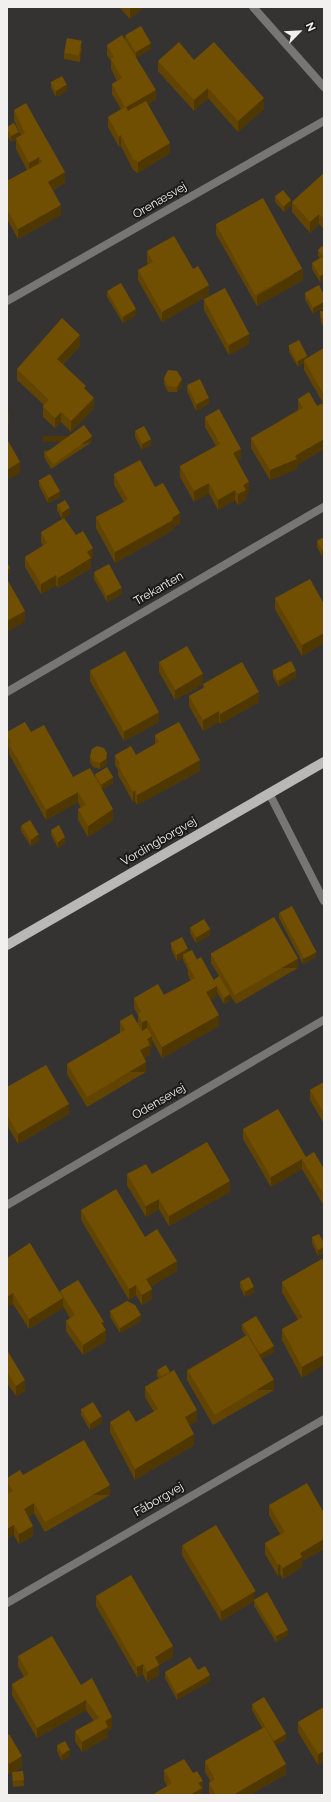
<!DOCTYPE html>
<meta charset="utf-8">
<style>
body{margin:0}
#map{position:relative;width:331px;height:1802px;overflow:hidden;background:#353331;font-family:Raleway,sans-serif}
div>[style]{position:absolute}
.street>*{height:8px;margin:-4px;padding:0 4px;transform-origin:4px;border-radius:4px;background:#777675}
.primary>*{height:10px;margin:-5px;padding:0 5px;transform-origin:5px;border-radius:5px;background:#bab8b6}
.wall>*{inset:0;background:#614402}
.shaded-wall>*{inset:0;background:#4f3701;transform-origin:0 0}
.building>*{inset:0;background:#714f02;transform-origin:0 0}
span{translate:-50% -50%;white-space:nowrap;text-align:center;line-height:1.15;-webkit-text-stroke:4px #1c1b1a;paint-order:stroke}
.street-label{font-size:12px;color:#f1f0ee}
.frame{position:absolute;inset:0;border:8px solid #f1f0ee;pointer-events:none}
.north{position:absolute;left:279px;top:12px;width:40px;height:40px;-webkit-text-stroke:3px #1c1b1a;paint-order:stroke;rotate:66deg;font-size:11px;font-weight:700;line-height:16px;text-align:center;color:#f1f0ee}
.north::after{content:'';display:block;margin:auto;width:14px;height:18px;background:#f1f0ee;clip-path:polygon(50% 0,100% 100%,50% 72%,0 100%)}
</style>
<div id="map">
<div class="street">
<div style="left:253px;top:7px;width:107px;rotate:48.4deg"></div>
<div style="left:7px;top:301px;width:365px;rotate:-29.6deg"></div>
<div style="left:7px;top:692px;width:367px;rotate:-30.3deg"></div>
<div style="left:269px;top:793px;width:121px;rotate:63deg"></div>
<div style="left:7px;top:1205px;width:367px;rotate:-30.3deg"></div>
<div style="left:7px;top:1603px;width:367px;rotate:-30.1deg"></div>
</div>
<div class="primary">
<div style="left:7px;top:945px;width:366px;rotate:-30deg"></div>
</div>
<div class="wall">
<div style="clip-path:polygon(119px 7px,144px 7px,130px 19px)"></div>
<div style="clip-path:polygon(125px 35px,151px 49px,136px 57px,156px 100px,148px 104px,170px 153px,138px 173px,133px 170px,121px 146px,119px 147px,108px 127px,108px 117px,121px 109px,112px 94px,112px 84px,117px 81px,111px 69px,111px 61px,107px 55px,107px 45px,125px 40px)"></div>
<div style="clip-path:polygon(82px 47px,80px 62px,64px 59px,64px 53px)"></div>
<div style="clip-path:polygon(194px 60px,264px 109px,238px 132px,208px 98px,194px 111px,158px 71px,158px 61px)"></div>
<div style="clip-path:polygon(51px 82px,67px 91px,56px 97px,51px 88px)"></div>
<div style="clip-path:polygon(14px 110px,65px 183px,53px 190px,61px 215px,18px 239px,7px 219px,7px 181px,27px 170px,16px 149px,16px 140px,11px 142px,7px 135px,7px 127px,19px 137px,21px 136px,14px 120px)"></div>
<div style="clip-path:polygon(324px 173px,324px 229px,319px 224px,310px 233px,292px 212px,292px 202px)"></div>
<div style="clip-path:polygon(275px 196px,291px 206px,284px 212px,275px 202px)"></div>
<div style="clip-path:polygon(216px 224px,303px 280px,257px 306px,216px 234px)"></div>
<div style="clip-path:polygon(324px 248px,324px 285px,323px 280px,320px 282px,312px 269px,312px 263px,320px 258px,318px 256px,318px 250px)"></div>
<div style="clip-path:polygon(147px 251px,193px 269px,209px 295px,162px 322px,138px 280px,138px 270px,148px 264px,147px 262px)"></div>
<div style="clip-path:polygon(319px 285px,313px 314px,305px 299px,305px 293px)"></div>
<div style="clip-path:polygon(107px 291px,136px 315px,123px 323px,107px 297px)"></div>
<div style="clip-path:polygon(204px 299px,249px 344px,229px 355px,204px 310px)"></div>
<div style="clip-path:polygon(320px 311px,324px 311px,324px 325px,322px 325px,320px 317px)"></div>
<div style="clip-path:polygon(80px 346px,63px 364px,86px 391px,94px 408px,71px 432px,61px 422px,55px 428px,43px 417px,43px 406px,44px 405px,17px 380px,17px 369px)"></div>
<div style="clip-path:polygon(289px 346px,307px 358px,324px 348px,324px 449px,297px 465px,297px 469px,270px 480px,251px 448px,251px 438px,298px 410px,298px 399px,317px 406px,323px 403px,304px 370px,304px 363px,298px 367px,289px 352px)"></div>
<div style="clip-path:polygon(164px 378px,182px 385px,177px 392px,168px 392px,164px 384px)"></div>
<div style="clip-path:polygon(187px 385px,209px 404px,196px 411px,187px 391px)"></div>
<div style="clip-path:polygon(205px 417px,241px 459px,237px 461px,249px 493px,246px 494px,246px 500px,238px 505px,235px 500px,218px 510px,209px 493px,194px 502px,180px 477px,180px 466px,216px 446px,205px 427px)"></div>
<div style="clip-path:polygon(135px 431px,151px 445px,142px 450px,135px 437px)"></div>
<div style="clip-path:polygon(92px 442px,51px 469px,44px 457px,44px 451px)"></div>
<div style="clip-path:polygon(114px 474px,155px 487px,180px 524px,173px 527px,173px 530px,115px 563px,96px 528px,96px 517px,124px 502px,114px 485px)"></div>
<div style="clip-path:polygon(39px 480px,60px 497px,48px 503px,39px 486px)"></div>
<div style="clip-path:polygon(57px 504px,70px 514px,62px 519px,57px 510px)"></div>
<div style="clip-path:polygon(41px 532px,93px 558px,91px 559px,91px 568px,58px 588px,56px 585px,41px 594px,25px 567px,25px 557px,43px 546px,41px 542px)"></div>
<div style="clip-path:polygon(324px 537px,324px 555px,322px 556px,317px 547px,317px 541px)"></div>
<div style="clip-path:polygon(94px 573px,122px 594px,107px 602px,94px 579px)"></div>
<div style="clip-path:polygon(275px 598px,324px 604px,324px 643px,302px 656px,275px 609px)"></div>
<div style="clip-path:polygon(159px 662px,203px 684px,259px 702px,220px 724px,219px 722px,203px 731px,189px 706px,189px 696px,203px 688px,203px 684px,175px 700px,159px 672px)"></div>
<div style="clip-path:polygon(90px 671px,159px 722px,124px 741px,90px 681px)"></div>
<div style="clip-path:polygon(273px 671px,296px 677px,279px 687px,273px 677px)"></div>
<div style="clip-path:polygon(7px 732px,31px 732px,73px 777px,95px 778px,95px 774px,113px 783px,102px 790px,113px 820px,88px 837px,78px 820px,78px 809px,81px 808px,78px 802px,46px 820px,9px 754px,9px 749px,7px 745px)"></div>
<div style="clip-path:polygon(155px 735px,200px 771px,137px 805px,135px 801px,133px 802px,118px 775px,118px 770px,115px 765px,115px 755px,136px 755px,155px 744px)"></div>
<div style="clip-path:polygon(90px 756px,107px 759px,106px 765px,100px 769px,93px 767px,90px 762px)"></div>
<div style="clip-path:polygon(21px 825px,39px 841px,31px 846px,21px 831px)"></div>
<div style="clip-path:polygon(51px 830px,65px 843px,58px 848px,51px 835px)"></div>
<div style="clip-path:polygon(279px 912px,316px 957px,303px 964px,279px 918px)"></div>
<div style="clip-path:polygon(190px 927px,210px 935px,196px 943px,190px 933px)"></div>
<div style="clip-path:polygon(171px 943px,188px 951px,214px 980px,219px 976px,211px 963px,211px 953px,298px 968px,236px 1004px,230px 995px,230px 1000px,224px 1004px,217px 992px,217px 996px,210px 1000px,219px 1026px,162px 1058px,152px 1040px,152px 1047px,150px 1048px,150px 1055px,145px 1058px,146px 1072px,87px 1107px,67px 1074px,67px 1064px,120px 1033px,120px 1021px,138px 1023px,138px 1015px,134px 1008px,134px 998px,164px 995px,191px 981px,188px 975px,188px 970px,183px 960px,183px 958px,177px 961px,171px 949px)"></div>
<div style="clip-path:polygon(324px 1082px,324px 1124px,310px 1100px,310px 1090px)"></div>
<div style="clip-path:polygon(7px 1087px,69px 1114px,18px 1144px,7px 1125px)"></div>
<div style="clip-path:polygon(243px 1129px,306px 1157px,324px 1169px,324px 1206px,302px 1169px,271px 1187px,243px 1139px)"></div>
<div style="clip-path:polygon(127px 1174px,152px 1174px,230px 1192px,169px 1226px,159px 1209px,146px 1217px,127px 1185px)"></div>
<div style="clip-path:polygon(81px 1210px,145px 1237px,177px 1271px,150px 1287px,152px 1299px,142px 1305px,136px 1295px,129px 1300px,81px 1220px)"></div>
<div style="clip-path:polygon(312px 1237px,324px 1243px,324px 1253px,318px 1256px,312px 1243px)"></div>
<div style="clip-path:polygon(7px 1258px,60px 1293px,60px 1291px,104px 1327px,106px 1341px,83px 1355px,66px 1331px,66px 1321px,70px 1318px,63px 1306px,63px 1308px,29px 1329px,13px 1304px)"></div>
<div style="clip-path:polygon(322px 1259px,302px 1378px,282px 1340px,282px 1329px,298px 1320px,282px 1292px,282px 1282px)"></div>
<div style="clip-path:polygon(240px 1282px,254px 1292px,245px 1297px,240px 1287px)"></div>
<div style="clip-path:polygon(110px 1311px,141px 1321px,120px 1333px,110px 1317px)"></div>
<div style="clip-path:polygon(242px 1324px,274px 1352px,261px 1359px,274px 1390px,213px 1425px,187px 1380px,187px 1370px,246px 1336px,242px 1330px)"></div>
<div style="clip-path:polygon(7px 1350px,25px 1391px,16px 1396px,7px 1383px)"></div>
<div style="clip-path:polygon(157px 1370px,197px 1421px,189px 1425px,194px 1445px,135px 1480px,110px 1432px,110px 1422px,136px 1422px,154px 1412px,145px 1397px,145px 1387px,159px 1378px,157px 1376px)"></div>
<div style="clip-path:polygon(81px 1409px,102px 1423px,90px 1430px,81px 1415px)"></div>
<div style="clip-path:polygon(23px 1475px,110px 1495px,45px 1532px,34px 1513px,28px 1517px,33px 1536px,19px 1544px,14px 1535px,8px 1493px,7px 1491px,7px 1478px)"></div>
<div style="clip-path:polygon(269px 1505px,324px 1513px,324px 1549px,302px 1561px,302px 1567px,283px 1579px,280px 1574px,278px 1576px,265px 1554px,265px 1543px,280px 1534px,269px 1515px)"></div>
<div style="clip-path:polygon(182px 1545px,255px 1600px,288px 1635px,276px 1642px,254px 1606px,254px 1601px,221px 1621px,182px 1555px)"></div>
<div style="clip-path:polygon(96px 1596px,173px 1657px,159px 1665px,159px 1675px,147px 1682px,143px 1674px,137px 1677px,96px 1606px)"></div>
<div style="clip-path:polygon(18px 1656px,81px 1685px,112px 1728px,108px 1730px,108px 1737px,82px 1752px,75px 1741px,75px 1731px,94px 1721px,86px 1710px,37px 1738px,12px 1695px,12px 1684px,24px 1677px,18px 1666px)"></div>
<div style="clip-path:polygon(198px 1670px,210px 1681px,177px 1700px,165px 1678px,165px 1672px)"></div>
<div style="clip-path:polygon(252px 1704px,286px 1740px,275px 1745px,286px 1774px,250px 1795px,210px 1795px,209px 1793px,209px 1783px,211px 1782px,205px 1772px,205px 1761px,262px 1728px,252px 1710px)"></div>
<div style="clip-path:polygon(324px 1707px,324px 1761px,318px 1765px,298px 1732px,298px 1722px)"></div>
<div style="clip-path:polygon(7px 1735px,22px 1767px,14px 1772px,23px 1771px,24px 1786px,13px 1787px,12px 1772px,9px 1774px,7px 1770px)"></div>
<div style="clip-path:polygon(57px 1745px,70px 1756px,62px 1761px,57px 1751px)"></div>
<div style="clip-path:polygon(164px 1770px,203px 1791px,202px 1792px,202px 1795px,167px 1786px,164px 1780px)"></div>
</div>
<div class="shaded-wall">
<div style="clip-path:polygon(132px 7px,144px 7px,130px 19px,130px 9px)"></div>
<div style="clip-path:polygon(82px 41px,82px 47px,80px 62px,80px 56px)"></div>
<div style="clip-path:polygon(151px 43px,151px 49px,136px 58px,136px 52px)"></div>
<div style="clip-path:polygon(67px 85px,67px 91px,56px 97px,56px 91px)"></div>
<div style="clip-path:polygon(208px 88px,208px 98px,194px 111px,194px 100px)"></div>
<div style="clip-path:polygon(156px 90px,156px 100px,126px 118px,126px 107px)"></div>
<div style="clip-path:polygon(264px 98px,264px 109px,238px 132px,238px 121px)"></div>
<div style="clip-path:polygon(19px 132px,19px 138px,11px 142px,11px 136px)"></div>
<div style="clip-path:polygon(121px 135px,121px 146px,119px 147px,119px 137px)"></div>
<div style="clip-path:polygon(170px 143px,170px 153px,138px 173px,138px 162px)"></div>
<div style="clip-path:polygon(39px 157px,39px 167px,29px 173px,29px 163px)"></div>
<div style="clip-path:polygon(65px 172px,65px 183px,48px 192px,48px 182px)"></div>
<div style="clip-path:polygon(291px 200px,291px 206px,284px 212px,284px 206px)"></div>
<div style="clip-path:polygon(61px 205px,61px 215px,18px 239px,18px 229px)"></div>
<div style="clip-path:polygon(319px 214px,319px 224px,310px 233px,310px 222px)"></div>
<div style="clip-path:polygon(303px 269px,303px 280px,257px 306px,257px 296px)"></div>
<div style="clip-path:polygon(324px 274px,324px 279px,323px 278px,323px 280px,320px 282px,320px 276px)"></div>
<div style="clip-path:polygon(209px 285px,209px 295px,162px 322px,162px 312px)"></div>
<div style="clip-path:polygon(324px 302px,324px 308px,313px 314px,313px 308px)"></div>
<div style="clip-path:polygon(136px 309px,136px 315px,123px 323px,123px 317px)"></div>
<div style="clip-path:polygon(249px 334px,249px 344px,229px 355px,229px 345px)"></div>
<div style="clip-path:polygon(80px 335px,80px 346px,57px 369px,57px 359px)"></div>
<div style="clip-path:polygon(307px 356px,307px 362px,304px 360px,304px 363px,298px 367px,298px 361px)"></div>
<div style="clip-path:polygon(182px 379px,182px 385px,177px 392px,177px 387px)"></div>
<div style="clip-path:polygon(94px 398px,94px 408px,71px 432px,71px 421px)"></div>
<div style="clip-path:polygon(209px 398px,209px 404px,196px 411px,196px 405px)"></div>
<div style="clip-path:polygon(61px 412px,61px 422px,55px 428px,55px 418px)"></div>
<div style="clip-path:polygon(9px 413px,9px 423px,7px 424px,7px 414px)"></div>
<div style="clip-path:polygon(324px 435px,324px 449px,297px 465px,297px 469px,270px 480px,270px 470px,295px 456px)"></div>
<div style="left:92px;top:436px;width:6px;height:49px;rotate:90deg"></div>
<div style="clip-path:polygon(151px 439px,151px 445px,142px 450px,142px 444px)"></div>
<div style="clip-path:polygon(241px 449px,241px 459px,233px 464px,233px 453px)"></div>
<div style="clip-path:polygon(20px 462px,20px 473px,7px 480px,7px 470px)"></div>
<div style="clip-path:polygon(249px 482px,249px 493px,246px 494px,246px 500px,238px 505px,238px 494px,243px 485px)"></div>
<div style="clip-path:polygon(209px 483px,209px 493px,194px 502px,194px 491px)"></div>
<div style="clip-path:polygon(235px 490px,235px 500px,218px 510px,218px 500px)"></div>
<div style="clip-path:polygon(60px 491px,60px 497px,48px 503px,48px 498px)"></div>
<div style="clip-path:polygon(70px 508px,70px 514px,62px 519px,62px 513px)"></div>
<div style="clip-path:polygon(180px 513px,180px 524px,173px 527px,173px 530px,115px 563px,115px 552px)"></div>
<div style="clip-path:polygon(93px 548px,93px 558px,91px 559px,91px 568px,58px 588px,58px 578px,87px 552px)"></div>
<div style="clip-path:polygon(324px 549px,324px 555px,322px 556px,322px 550px)"></div>
<div style="clip-path:polygon(10px 568px,10px 574px,7px 576px,7px 570px)"></div>
<div style="clip-path:polygon(56px 575px,56px 585px,41px 594px,41px 584px)"></div>
<div style="clip-path:polygon(122px 588px,122px 594px,107px 602px,107px 596px)"></div>
<div style="clip-path:polygon(25px 611px,25px 622px,7px 632px,7px 621px)"></div>
<div style="clip-path:polygon(324px 633px,324px 643px,302px 656px,302px 645px)"></div>
<div style="clip-path:polygon(296px 671px,296px 677px,279px 687px,279px 681px)"></div>
<div style="clip-path:polygon(203px 674px,203px 684px,175px 700px,175px 690px)"></div>
<div style="clip-path:polygon(259px 692px,259px 702px,220px 724px,220px 714px)"></div>
<div style="clip-path:polygon(219px 711px,219px 722px,203px 731px,203px 720px)"></div>
<div style="clip-path:polygon(159px 712px,159px 722px,124px 741px,124px 731px)"></div>
<div style="clip-path:polygon(107px 753px,107px 759px,106px 765px,100px 769px,100px 763px)"></div>
<div style="clip-path:polygon(200px 760px,200px 771px,137px 805px,137px 795px)"></div>
<div style="clip-path:polygon(113px 777px,113px 783px,102px 790px,102px 784px)"></div>
<div style="clip-path:polygon(135px 790px,135px 801px,133px 802px,133px 792px)"></div>
<div style="clip-path:polygon(78px 792px,78px 802px,46px 820px,46px 810px)"></div>
<div style="clip-path:polygon(113px 809px,113px 820px,88px 837px,88px 826px)"></div>
<div style="clip-path:polygon(39px 835px,39px 841px,31px 846px,31px 840px)"></div>
<div style="clip-path:polygon(65px 837px,65px 843px,58px 848px,58px 842px)"></div>
<div style="clip-path:polygon(210px 929px,210px 935px,196px 943px,196px 937px)"></div>
<div style="clip-path:polygon(188px 949px,188px 955px,183px 954px,183px 958px,177px 961px,177px 955px)"></div>
<div style="clip-path:polygon(316px 952px,316px 957px,303px 964px,303px 959px)"></div>
<div style="left:298px;top:958px;width:10px;height:72px;rotate:90deg"></div>
<div style="clip-path:polygon(217px 986px,217px 996px,206px 1002px,206px 992px)"></div>
<div style="clip-path:polygon(230px 994px,230px 1000px,224px 1004px,224px 998px)"></div>
<div style="clip-path:polygon(219px 1015px,219px 1026px,162px 1058px,162px 1047px)"></div>
<div style="clip-path:polygon(147px 1020px,147px 1030px,142px 1032px,142px 1022px)"></div>
<div style="clip-path:polygon(152px 1036px,152px 1047px,150px 1048px,150px 1055px,140px 1061px,140px 1050px,147px 1039px)"></div>
<div style="left:146px;top:1062px;width:10px;height:69px;rotate:90deg"></div>
<div style="clip-path:polygon(69px 1104px,69px 1114px,18px 1144px,18px 1134px)"></div>
<div style="clip-path:polygon(302px 1159px,302px 1169px,271px 1187px,271px 1177px)"></div>
<div style="clip-path:polygon(230px 1181px,230px 1192px,169px 1226px,169px 1216px)"></div>
<div style="clip-path:polygon(159px 1199px,159px 1209px,146px 1217px,146px 1206px)"></div>
<div style="clip-path:polygon(324px 1247px,324px 1253px,318px 1256px,318px 1250px)"></div>
<div style="clip-path:polygon(177px 1261px,177px 1271px,146px 1290px,146px 1279px)"></div>
<div style="clip-path:polygon(136px 1285px,136px 1295px,129px 1300px,129px 1289px)"></div>
<div style="clip-path:polygon(254px 1287px,254px 1292px,245px 1297px,245px 1291px)"></div>
<div style="clip-path:polygon(152px 1289px,152px 1299px,142px 1305px,142px 1295px)"></div>
<div style="clip-path:polygon(13px 1293px,13px 1304px,7px 1307px,7px 1297px)"></div>
<div style="clip-path:polygon(63px 1298px,63px 1308px,29px 1329px,29px 1319px)"></div>
<div style="clip-path:polygon(141px 1315px,141px 1321px,120px 1333px,120px 1328px)"></div>
<div style="clip-path:polygon(104px 1322px,104px 1332px,106px 1330px,106px 1341px,83px 1355px,83px 1345px,101px 1323px)"></div>
<div style="clip-path:polygon(274px 1346px,274px 1352px,259px 1360px,259px 1354px)"></div>
<div style="clip-path:polygon(324px 1355px,324px 1365px,302px 1378px,302px 1367px)"></div>
<div style="clip-path:polygon(25px 1380px,25px 1391px,16px 1396px,16px 1386px)"></div>
<div style="left:274px;top:1380px;width:10px;height:70px;rotate:90deg"></div>
<div style="clip-path:polygon(197px 1410px,197px 1421px,185px 1428px,185px 1417px)"></div>
<div style="clip-path:polygon(102px 1417px,102px 1423px,90px 1430px,90px 1424px)"></div>
<div style="clip-path:polygon(194px 1434px,194px 1445px,135px 1480px,135px 1469px)"></div>
<div style="left:110px;top:1485px;width:10px;height:75px;rotate:90deg"></div>
<div style="clip-path:polygon(34px 1503px,34px 1513px,24px 1519px,24px 1509px)"></div>
<div style="clip-path:polygon(14px 1525px,14px 1535px,7px 1539px,7px 1529px)"></div>
<div style="clip-path:polygon(33px 1526px,33px 1536px,19px 1544px,19px 1534px)"></div>
<div style="clip-path:polygon(324px 1539px,324px 1549px,302px 1561px,302px 1567px,283px 1579px,283px 1568px,300px 1553px)"></div>
<div style="clip-path:polygon(280px 1564px,280px 1574px,278px 1576px,278px 1565px)"></div>
<div style="clip-path:polygon(255px 1591px,254px 1601px,221px 1621px,221px 1611px)"></div>
<div style="clip-path:polygon(288px 1630px,288px 1635px,276px 1642px,276px 1636px)"></div>
<div style="clip-path:polygon(173px 1646px,173px 1657px,155px 1667px,155px 1657px)"></div>
<div style="clip-path:polygon(143px 1664px,143px 1674px,137px 1677px,137px 1667px)"></div>
<div style="clip-path:polygon(159px 1665px,159px 1675px,147px 1682px,147px 1672px)"></div>
<div style="clip-path:polygon(210px 1675px,210px 1681px,177px 1700px,177px 1694px)"></div>
<div style="clip-path:polygon(86px 1700px,86px 1710px,37px 1738px,37px 1728px)"></div>
<div style="clip-path:polygon(112px 1717px,112px 1728px,108px 1730px,108px 1737px,82px 1752px,82px 1742px,105px 1721px)"></div>
<div style="clip-path:polygon(286px 1734px,286px 1740px,273px 1747px,273px 1741px)"></div>
<div style="clip-path:polygon(70px 1750px,70px 1756px,62px 1761px,62px 1755px)"></div>
<div style="clip-path:polygon(324px 1751px,324px 1761px,318px 1765px,318px 1754px)"></div>
<div style="clip-path:polygon(22px 1756px,22px 1767px,9px 1774px,9px 1764px)"></div>
<div style="clip-path:polygon(286px 1764px,286px 1774px,250px 1795px,233px 1795px)"></div>
<div style="clip-path:polygon(203px 1781px,203px 1791px,202px 1792px,202px 1795px,190px 1795px,198px 1783px)"></div>
</div>
<div class="building">
<div style="left:141px;top:26px;width:20px;height:18px;rotate:60deg"></div>
<div style="clip-path:polygon(122px 35px,156px 90px,126px 107px,128px 111px,146px 101px,170px 143px,138px 162px,133px 159px,121px 135px,119px 137px,108px 117px,125px 107px,112px 84px,122px 78px,111px 59px,114px 57px,107px 45px)"></div>
<div style="left:67px;top:38px;width:15px;height:15px;rotate:11deg"></div>
<div style="clip-path:polygon(179px 42px,194px 60px,214px 42px,264px 98px,238px 121px,208px 88px,194px 100px,158px 61px)"></div>
<div style="left:62px;top:76px;width:10px;height:13px;rotate:61deg"></div>
<div style="clip-path:polygon(26px 103px,65px 172px,48px 182px,61px 205px,18px 229px,7px 209px,7px 181px,42px 162px,39px 157px,29px 163px,16px 138px,25px 133px,14px 110px)"></div>
<div style="clip-path:polygon(14px 123px,19px 132px,11px 136px,7px 129px,7px 127px)"></div>
<div style="clip-path:polygon(324px 173px,324px 219px,319px 214px,310px 222px,292px 202px)"></div>
<div style="left:283px;top:190px;width:13px;height:10px;rotate:51deg"></div>
<div style="left:263px;top:198px;width:81px;height:54px;rotate:61deg"></div>
<div style="clip-path:polygon(174px 236px,193px 269px,198px 266px,209px 285px,162px 312px,138px 270px,153px 262px,147px 251px)"></div>
<div style="clip-path:polygon(322px 246px,324px 248px,324px 254px,323px 255px,318px 250px)"></div>
<div style="clip-path:polygon(324px 256px,324px 274px,320px 276px,312px 263px)"></div>
<div style="left:121px;top:283px;width:30px;height:16px;rotate:60deg"></div>
<div style="clip-path:polygon(319px 285px,324px 295px,324px 302px,313px 308px,305px 293px)"></div>
<div style="left:225px;top:288px;width:52px;height:24px;rotate:62deg"></div>
<div style="clip-path:polygon(320px 311px,324px 311px,324px 319px,322px 319px)"></div>
<div style="clip-path:polygon(62px 318px,80px 335px,57px 359px,86px 386px,84px 388px,94px 398px,71px 421px,61px 412px,55px 418px,43px 406px,49px 400px,17px 369px)"></div>
<div style="left:299px;top:340px;width:18px;height:12px;rotate:63deg"></div>
<div style="clip-path:polygon(324px 348px,324px 395px,304px 360px)"></div>
<div style="clip-path:polygon(168px 370px,177px 371px,182px 379px,177px 387px,168px 386px,164px 378px)"></div>
<div style="left:200px;top:379px;width:21px;height:14px;rotate:65deg"></div>
<div style="clip-path:polygon(309px 392px,317px 406px,324px 403px,324px 435px,323px 436px,324px 439px,295px 456px,297px 459px,270px 470px,251px 438px,303px 408px,298px 399px)"></div>
<div style="clip-path:polygon(219px 409px,241px 449px,233px 453px,249px 482px,243px 485px,246px 490px,238px 494px,235px 490px,218px 500px,209px 483px,194px 491px,180px 466px,220px 444px,205px 417px)"></div>
<div style="left:84px;top:425px;width:14px;height:48px;rotate:54deg"></div>
<div style="left:144px;top:426px;width:15px;height:10px;rotate:62deg"></div>
<div style="clip-path:polygon(7px 439px,20px 462px,7px 470px)"></div>
<div style="clip-path:polygon(140px 460px,155px 487px,163px 483px,180px 513px,172px 518px,173px 520px,115px 552px,96px 517px,128px 500px,114px 474px)"></div>
<div style="left:50px;top:474px;width:20px;height:13px;rotate:60deg"></div>
<div style="left:65px;top:500px;width:9px;height:9px;rotate:58deg"></div>
<div style="clip-path:polygon(64px 518px,76px 535px,83px 531px,93px 548px,87px 552px,91px 558px,58px 578px,56px 575px,41px 584px,25px 557px,47px 543px,41px 532px)"></div>
<div style="clip-path:polygon(324px 537px,324px 549px,322px 550px,317px 541px)"></div>
<div style="clip-path:polygon(7px 562px,10px 568px,7px 570px)"></div>
<div style="left:109px;top:564px;width:27px;height:17px;rotate:62deg"></div>
<div style="clip-path:polygon(7px 579px,25px 611px,7px 621px)"></div>
<div style="clip-path:polygon(310px 579px,324px 604px,324px 633px,302px 645px,275px 598px)"></div>
<div style="left:187px;top:646px;width:32px;height:32px;rotate:60deg"></div>
<div style="left:125px;top:651px;width:70px;height:40px;rotate:61deg"></div>
<div style="left:291px;top:661px;width:11px;height:21px;rotate:63deg"></div>
<div style="clip-path:polygon(242px 662px,259px 692px,220px 714px,219px 711px,203px 720px,189px 696px,205px 687px,203px 684px)"></div>
<div style="clip-path:polygon(25px 722px,31px 732px,44px 725px,73px 777px,90px 768px,113px 809px,88px 826px,78px 809px,86px 805px,78px 792px,46px 810px,9px 744px,11px 743px,7px 735px,7px 732px)"></div>
<div style="clip-path:polygon(179px 722px,200px 760px,137px 795px,135px 790px,133px 792px,118px 765px,120px 764px,115px 755px,131px 746px,136px 755px,159px 742px,155px 735px)"></div>
<div style="clip-path:polygon(97px 746px,104px 748px,107px 753px,106px 759px,100px 763px,93px 761px,90px 756px,92px 749px)"></div>
<div style="left:107px;top:767px;width:12px;height:14px;rotate:59deg"></div>
<div style="left:30px;top:820px;width:17px;height:10px;rotate:59deg"></div>
<div style="clip-path:polygon(59px 825px,65px 837px,58px 842px,51px 830px)"></div>
<div style="left:292px;top:906px;width:52px;height:14px;rotate:62deg"></div>
<div style="left:274px;top:917px;width:48px;height:73px;rotate:60deg"></div>
<div style="left:204px;top:919px;width:12px;height:16px;rotate:59deg"></div>
<div style="left:182px;top:937px;width:13px;height:13px;rotate:63deg"></div>
<div style="left:192px;top:950px;width:11px;height:10px;rotate:63deg"></div>
<div style="clip-path:polygon(201px 957px,217px 986px,206px 992px,219px 1015px,162px 1047px,147px 1020px,142px 1022px,138px 1014px,141px 1012px,134px 998px,158px 984px,164px 995px,195px 978px,188px 965px)"></div>
<div style="clip-path:polygon(219px 976px,230px 994px,224px 998px,214px 980px)"></div>
<div style="clip-path:polygon(132px 1014px,142px 1031px,147px 1028px,152px 1036px,147px 1039px,150px 1045px,140px 1050px,146px 1062px,87px 1097px,67px 1064px,125px 1030px,120px 1021px)"></div>
<div style="clip-path:polygon(46px 1065px,69px 1104px,18px 1134px,7px 1115px,7px 1087px)"></div>
<div style="clip-path:polygon(324px 1082px,324px 1113px,310px 1090px)"></div>
<div style="clip-path:polygon(278px 1109px,306px 1157px,314px 1152px,324px 1169px,324px 1195px,302px 1159px,271px 1177px,243px 1129px)"></div>
<div style="clip-path:polygon(207px 1142px,230px 1181px,169px 1216px,159px 1199px,146px 1206px,127px 1174px,146px 1164px,152px 1174px)"></div>
<div style="clip-path:polygon(116px 1189px,145px 1237px,157px 1229px,177px 1261px,146px 1279px,152px 1289px,142px 1295px,136px 1285px,129px 1289px,81px 1210px)"></div>
<div style="clip-path:polygon(319px 1234px,324px 1243px,324px 1247px,318px 1250px,312px 1237px)"></div>
<div style="clip-path:polygon(30px 1243px,63px 1298px,29px 1319px,13px 1293px,7px 1297px,7px 1258px)"></div>
<div style="clip-path:polygon(322px 1259px,324px 1262px,324px 1355px,302px 1367px,282px 1329px,303px 1317px,282px 1282px)"></div>
<div style="left:249px;top:1277px;width:11px;height:10px;rotate:63deg"></div>
<div style="clip-path:polygon(78px 1280px,104px 1322px,101px 1323px,106px 1330px,83px 1345px,66px 1321px,75px 1315px,60px 1291px)"></div>
<div style="clip-path:polygon(127px 1301px,135px 1305px,141px 1315px,120px 1328px,110px 1311px)"></div>
<div style="left:256px;top:1316px;width:35px;height:16px;rotate:59deg"></div>
<div style="left:247px;top:1335px;width:52px;height:69px;rotate:59deg"></div>
<div style="clip-path:polygon(7px 1350px,25px 1380px,16px 1386px,7px 1372px)"></div>
<div style="left:166px;top:1365px;width:8px;height:10px;rotate:60deg"></div>
<div style="clip-path:polygon(174px 1370px,197px 1410px,185px 1417px,194px 1434px,135px 1469px,110px 1422px,129px 1410px,136px 1422px,158px 1409px,145px 1387px)"></div>
<div style="left:93px;top:1402px;width:17px;height:14px;rotate:59deg"></div>
<div style="clip-path:polygon(84px 1440px,110px 1485px,45px 1522px,34px 1503px,24px 1509px,33px 1526px,19px 1534px,14px 1525px,7px 1529px,7px 1494px,13px 1491px,7px 1481px,7px 1478px,20px 1470px,23px 1475px)"></div>
<div style="clip-path:polygon(307px 1483px,324px 1513px,324px 1539px,300px 1553px,302px 1557px,283px 1568px,280px 1564px,278px 1565px,265px 1543px,285px 1532px,269px 1505px)"></div>
<div style="left:216px;top:1525px;width:77px;height:39px;rotate:59deg"></div>
<div style="clip-path:polygon(131px 1575px,173px 1646px,155px 1657px,159px 1665px,147px 1672px,143px 1664px,137px 1667px,96px 1596px)"></div>
<div style="clip-path:polygon(267px 1592px,288px 1630px,276px 1636px,254px 1600px)"></div>
<div style="clip-path:polygon(52px 1636px,81px 1685px,92px 1678px,112px 1717px,105px 1721px,108px 1727px,82px 1742px,75px 1731px,99px 1718px,86px 1700px,37px 1728px,12px 1684px,29px 1674px,18px 1656px)"></div>
<div style="clip-path:polygon(190px 1657px,198px 1670px,205px 1666px,210px 1675px,177px 1694px,165px 1672px)"></div>
<div style="left:264px;top:1697px;width:43px;height:14px;rotate:59deg"></div>
<div style="clip-path:polygon(324px 1707px,324px 1751px,318px 1754px,298px 1722px)"></div>
<div style="clip-path:polygon(265px 1727px,286px 1764px,233px 1795px,225px 1795px,224px 1794px,222px 1795px,216px 1795px,209px 1783px,215px 1779px,205px 1761px)"></div>
<div style="clip-path:polygon(9px 1734px,22px 1756px,9px 1764px,7px 1759px,7px 1735px)"></div>
<div style="left:65px;top:1741px;width:10px;height:9px;rotate:61deg"></div>
<div style="clip-path:polygon(184px 1759px,193px 1773px,197px 1771px,203px 1781px,198px 1783px,202px 1788px,190px 1795px,152px 1795px,172px 1783px,164px 1770px)"></div>
<div style="left:23px;top:1771px;width:9px;height:11px;rotate:84deg"></div>
</div>
<div class="street-label">
<span style="left:160px;top:201px;rotate:-30deg">Orenæsvej</span>
<span style="left:159px;top:589px;rotate:-30deg">Trekanten</span>
<span style="left:159px;top:842px;rotate:-30deg">Vordingborgvej</span>
<span style="left:159px;top:1102px;rotate:-30deg">Odensevej</span>
<span style="left:159px;top:1500px;rotate:-30deg">Fåborgvej</span>
</div>
<div class="frame"></div>
<div class="north">N</div>
</div>
